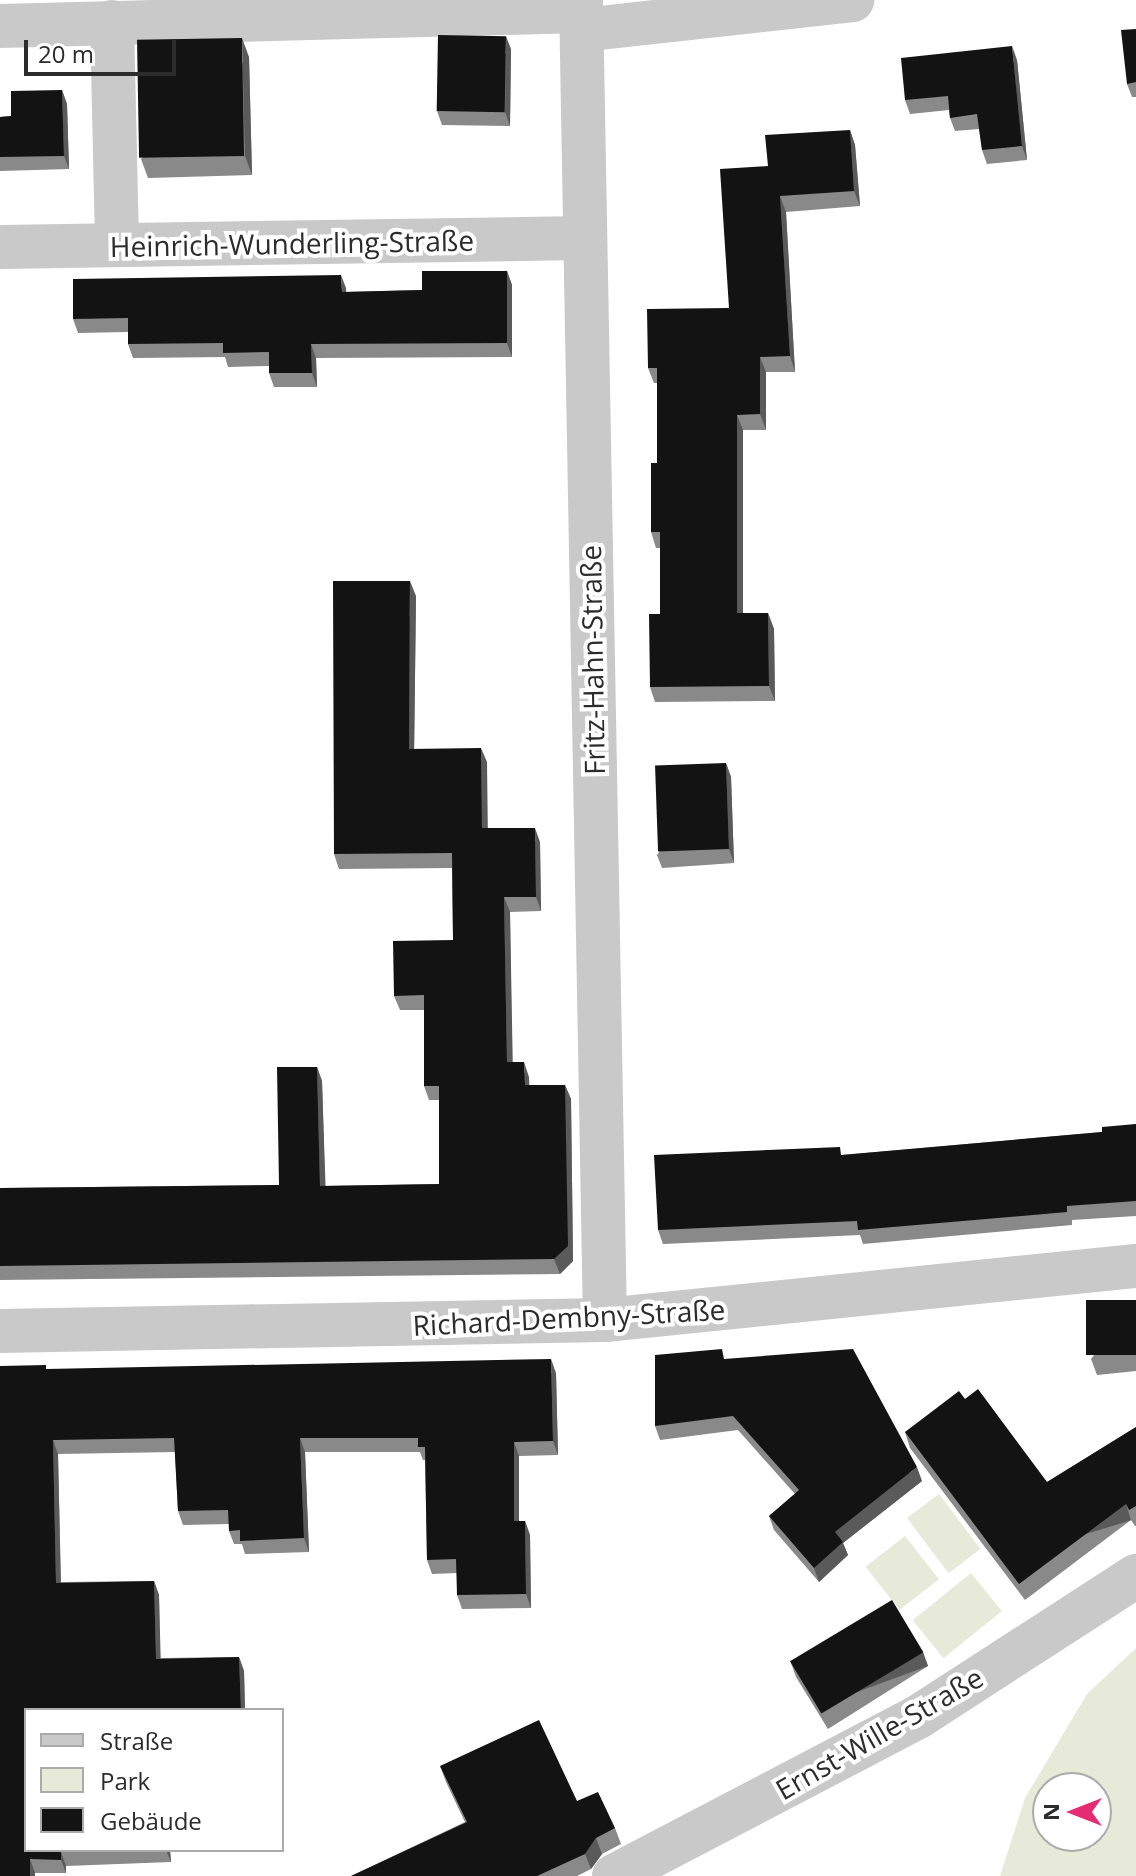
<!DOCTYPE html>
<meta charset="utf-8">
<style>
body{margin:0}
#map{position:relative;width:1136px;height:1876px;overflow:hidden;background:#fff;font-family:"Open Sans",sans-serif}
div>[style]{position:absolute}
.green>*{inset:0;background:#e8ead9;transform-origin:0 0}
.street>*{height:44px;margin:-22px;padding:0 22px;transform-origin:22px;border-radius:22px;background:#c9c9c9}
.wall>*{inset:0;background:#898989}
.shaded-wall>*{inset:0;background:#5a5a5a;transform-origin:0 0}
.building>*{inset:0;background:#131313;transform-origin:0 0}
span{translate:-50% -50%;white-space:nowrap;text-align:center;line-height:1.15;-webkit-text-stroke:8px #fff;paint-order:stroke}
.street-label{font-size:28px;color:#2c2c2c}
.legend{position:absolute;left:24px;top:1708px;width:260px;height:144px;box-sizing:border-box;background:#fff;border:2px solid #ababab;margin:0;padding:10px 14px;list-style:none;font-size:24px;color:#2c2c2c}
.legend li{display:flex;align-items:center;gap:16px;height:40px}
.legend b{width:40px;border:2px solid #ababab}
.north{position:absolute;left:1032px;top:1772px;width:80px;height:80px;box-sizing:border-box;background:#fff;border:2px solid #ababab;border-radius:50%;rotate:270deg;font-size:22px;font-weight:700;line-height:32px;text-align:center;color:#2c2c2c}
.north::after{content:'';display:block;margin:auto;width:28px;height:36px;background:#e52c73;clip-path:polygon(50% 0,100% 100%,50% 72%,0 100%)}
.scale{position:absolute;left:24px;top:40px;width:152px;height:36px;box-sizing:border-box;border:4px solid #2c2c2c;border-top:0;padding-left:10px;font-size:24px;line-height:28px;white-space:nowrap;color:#2c2c2c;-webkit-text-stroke:6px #fff;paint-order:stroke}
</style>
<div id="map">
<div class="green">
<div style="left:939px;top:1494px;width:69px;height:40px;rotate:53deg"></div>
<div style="left:905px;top:1536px;width:55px;height:50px;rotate:52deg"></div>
<div style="left:971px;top:1573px;width:49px;height:75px;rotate:51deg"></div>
<div style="clip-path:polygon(evenodd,1136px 1648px,1136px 1876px,1000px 1876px,1025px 1798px,1087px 1694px,1136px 1648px,1096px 1788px,1096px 1836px,1048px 1836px,1048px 1788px,1096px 1788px)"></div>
</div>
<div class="street">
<div style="left:581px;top:0;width:1320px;rotate:88.96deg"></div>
<div style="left:112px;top:22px;width:223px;rotate:88.7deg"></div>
<div style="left:0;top:26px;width:582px;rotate:-1.48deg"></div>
<div style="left:582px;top:30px;width:272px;rotate:-6.3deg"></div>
<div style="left:0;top:247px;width:583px;rotate:-0.88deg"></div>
<div style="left:0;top:1331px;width:605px;rotate:-1.04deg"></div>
<div style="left:605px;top:1320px;width:534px;rotate:-5.81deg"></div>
<div style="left:614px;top:1876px;width:343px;rotate:-27.6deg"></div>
<div style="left:918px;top:1717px;width:260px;rotate:-32.9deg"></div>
</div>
<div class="wall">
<div style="clip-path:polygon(1136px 29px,1136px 97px,1132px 97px,1127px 84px)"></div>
<div style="clip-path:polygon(511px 49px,510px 126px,442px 125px,437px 111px)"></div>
<div style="clip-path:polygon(249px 57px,252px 175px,148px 178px,141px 159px)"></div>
<div style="clip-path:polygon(1017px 60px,1027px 160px,987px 164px,982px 150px,979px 129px,955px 131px,950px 118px,949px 110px,910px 114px,905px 100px)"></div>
<div style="clip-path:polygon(62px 90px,67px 104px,69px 169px,0 171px,0 117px,11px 116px)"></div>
<div style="clip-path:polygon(850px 130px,855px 145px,860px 206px,786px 212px,795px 372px,766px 372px,766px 430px,743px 430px,743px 613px,768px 613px,774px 629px,775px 701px,655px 702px,650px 687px,660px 614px,660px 548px,656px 548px,651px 532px,657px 463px,657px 383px,654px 383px,648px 368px,729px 308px,768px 166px)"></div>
<div style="clip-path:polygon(507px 271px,512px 285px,512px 357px,316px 358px,317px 387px,274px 387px,269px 373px,269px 366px,228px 367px,225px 357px,133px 358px,128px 344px,128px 332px,78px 333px,73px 319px,346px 288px,346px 292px,422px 290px)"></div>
<div style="clip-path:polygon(416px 596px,414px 749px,487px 762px,487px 828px,540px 842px,541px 911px,510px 912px,512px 1062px,529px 1077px,529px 1085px,565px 1085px,571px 1099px,573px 1261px,560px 1274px,0 1280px,0 1188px,279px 1185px,317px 1067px,322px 1081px,325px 1186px,439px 1184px,439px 1100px,429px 1100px,424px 1086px,424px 1010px,400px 1010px,394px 996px,453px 940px,452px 868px,339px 869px,334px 854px)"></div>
<div style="clip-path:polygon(726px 763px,731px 777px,734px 863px,662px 868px,657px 855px)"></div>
<div style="clip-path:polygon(1136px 1124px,1136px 1216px,1072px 1220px,1072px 1225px,863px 1244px,860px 1235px,663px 1244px,658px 1230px,843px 1155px,1102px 1132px)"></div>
<div style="clip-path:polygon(1136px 1300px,1136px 1371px,1097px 1375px,1091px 1359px)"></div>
<div style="clip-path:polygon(726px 1359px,922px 1481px,843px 1543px,848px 1555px,819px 1582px,774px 1530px,769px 1516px,795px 1494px,738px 1430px,660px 1440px,655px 1426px)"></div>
<div style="clip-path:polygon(48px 1369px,556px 1373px,558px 1455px,519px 1456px,519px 1521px,525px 1521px,530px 1535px,531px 1608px,462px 1609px,457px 1595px,457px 1573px,432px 1574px,427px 1560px,425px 1460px,423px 1460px,420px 1452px,305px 1452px,309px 1552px,245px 1554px,242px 1544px,234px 1544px,229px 1531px,229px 1524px,183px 1525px,178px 1511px,175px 1452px,58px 1454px,61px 1582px,154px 1581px,159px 1595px,160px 1658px,239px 1657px,244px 1671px,245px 1710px,26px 1710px,26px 1850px,170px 1850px,171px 1862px,66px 1866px,66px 1873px,35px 1873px,35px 1876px,0 1876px)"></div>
<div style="clip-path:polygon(965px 1399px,1047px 1482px,1136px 1427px,1136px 1526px,1135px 1526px,1131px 1520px,1025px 1600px,910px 1448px,905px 1432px)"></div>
<div style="clip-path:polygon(791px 1663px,928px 1666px,828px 1729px,796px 1677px)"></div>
<div style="clip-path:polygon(440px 1766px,577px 1801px,615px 1828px,621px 1844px,602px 1854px,591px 1869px,577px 1876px,351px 1876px,465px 1822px,446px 1782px)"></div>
</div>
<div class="shaded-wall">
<div style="clip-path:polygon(506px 36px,511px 49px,510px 126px,505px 112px)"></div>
<div style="clip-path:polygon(242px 38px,249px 57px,252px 175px,245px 156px)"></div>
<div style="clip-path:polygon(1012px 46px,1017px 60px,1027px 160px,1022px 146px)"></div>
<div style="clip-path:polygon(62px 90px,67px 104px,69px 169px,64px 156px)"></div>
<div style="clip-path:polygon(850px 130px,855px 145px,860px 206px,854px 191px)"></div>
<div style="clip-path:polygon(780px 196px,786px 212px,795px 372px,790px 356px)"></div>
<div style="clip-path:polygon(507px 271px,512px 285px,512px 357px,507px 343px)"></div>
<div style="clip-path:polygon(341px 275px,346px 288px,347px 306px,342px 292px)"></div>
<div style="clip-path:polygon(311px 344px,316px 358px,317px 387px,312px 373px)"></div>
<div style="clip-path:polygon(760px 357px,766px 372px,766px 430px,760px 414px)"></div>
<div style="clip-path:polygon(737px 415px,743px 430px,743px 629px,737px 613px)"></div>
<div style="clip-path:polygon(410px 581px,416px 596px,414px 763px,409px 749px)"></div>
<div style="clip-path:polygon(768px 613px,774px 629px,775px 701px,769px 686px)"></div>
<div style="clip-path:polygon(481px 748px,487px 762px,488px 843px,482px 828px)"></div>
<div style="clip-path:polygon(726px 763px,731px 777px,734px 863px,729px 849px)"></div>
<div style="clip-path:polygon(535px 828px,540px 842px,541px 911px,536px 897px)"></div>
<div style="clip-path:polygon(504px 897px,510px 912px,513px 1077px,507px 1062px)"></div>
<div style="clip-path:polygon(524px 1062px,529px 1077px,530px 1100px,525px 1085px)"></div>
<div style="clip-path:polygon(317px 1067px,322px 1081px,326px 1200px,320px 1186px)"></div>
<div style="clip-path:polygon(565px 1085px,571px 1099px,573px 1261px,560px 1274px,554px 1259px)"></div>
<div style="clip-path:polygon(551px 1359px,556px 1373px,558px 1455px,553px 1441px)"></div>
<div style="clip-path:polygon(300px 1438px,305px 1452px,309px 1552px,304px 1538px)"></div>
<div style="clip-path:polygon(53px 1440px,58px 1454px,61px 1596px,56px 1583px)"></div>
<div style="clip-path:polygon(514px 1442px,519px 1456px,519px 1535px,514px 1521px)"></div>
<div style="clip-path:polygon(917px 1467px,922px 1481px,843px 1543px,848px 1555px,819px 1582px,814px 1568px,835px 1532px)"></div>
<div style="left:1126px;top:1504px;width:17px;height:134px;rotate:73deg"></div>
<div style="clip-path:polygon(525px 1521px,530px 1535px,531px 1608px,526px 1594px)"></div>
<div style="clip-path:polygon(154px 1581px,159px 1595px,161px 1672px,156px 1659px)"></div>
<div style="left:923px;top:1652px;width:15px;height:118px;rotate:70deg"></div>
<div style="clip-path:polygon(239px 1657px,244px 1671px,245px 1710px,241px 1710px)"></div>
<div style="clip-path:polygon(596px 1838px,602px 1854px,591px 1869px,585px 1854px)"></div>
<div style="clip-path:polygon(166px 1850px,170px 1850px,171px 1862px)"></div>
<div style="clip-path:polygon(61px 1852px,66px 1866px,66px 1873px,61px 1860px)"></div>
<div style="clip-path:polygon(30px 1859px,35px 1873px,35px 1876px,30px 1876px)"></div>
</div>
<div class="building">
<div style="clip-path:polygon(1136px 29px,1136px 82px,1127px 84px,1121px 30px)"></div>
<div style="left:438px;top:35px;width:68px;height:76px;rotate:1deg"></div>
<div style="left:242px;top:38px;width:118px;height:105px;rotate:89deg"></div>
<div style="clip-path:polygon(1012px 46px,1022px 146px,982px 150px,977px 114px,950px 118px,948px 96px,905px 100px,901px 58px)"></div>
<div style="clip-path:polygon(62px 90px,64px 156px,0 157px,0 117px,11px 116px,11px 91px)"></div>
<div style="clip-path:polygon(850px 130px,854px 191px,780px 196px,790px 356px,760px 357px,760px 414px,737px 415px,737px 613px,768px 613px,769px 686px,650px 687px,649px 614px,660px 614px,660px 532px,651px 532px,651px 463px,657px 463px,657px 368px,648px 368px,647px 309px,729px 308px,720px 169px,768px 166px,765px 135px)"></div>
<div style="clip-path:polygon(422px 271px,507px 271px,507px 343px,311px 344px,312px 373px,269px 373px,269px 352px,223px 353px,223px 343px,128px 344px,128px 318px,73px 319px,73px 279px,341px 275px,342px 292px,422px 290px)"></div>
<div style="clip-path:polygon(333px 581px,410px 581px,409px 749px,481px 748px,482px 828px,535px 828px,536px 897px,504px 897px,507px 1062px,524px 1062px,525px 1085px,565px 1085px,568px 1246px,554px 1259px,0 1266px,0 1188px,279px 1185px,277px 1067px,317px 1067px,320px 1186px,439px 1184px,439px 1086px,424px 1086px,424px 995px,394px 996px,393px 941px,453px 940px,452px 853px,334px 854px)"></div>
<div style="left:726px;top:763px;width:86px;height:71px;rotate:88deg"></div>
<div style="clip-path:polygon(1136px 1124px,1136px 1201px,1067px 1206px,1067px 1212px,858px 1230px,857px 1221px,658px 1230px,654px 1155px,840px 1147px,841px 1155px,1102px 1132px,1102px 1127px)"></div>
<div style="left:1136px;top:1300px;width:55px;height:50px;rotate:90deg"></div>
<div style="clip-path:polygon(722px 1349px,724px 1359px,853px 1349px,917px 1467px,835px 1532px,843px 1542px,814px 1568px,769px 1516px,799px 1490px,733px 1416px,655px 1426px,655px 1355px)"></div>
<div style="clip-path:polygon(551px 1359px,553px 1441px,514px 1442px,514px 1521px,525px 1521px,526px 1594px,457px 1595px,456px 1559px,427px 1560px,425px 1447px,418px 1447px,418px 1438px,300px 1438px,304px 1538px,240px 1541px,240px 1530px,229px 1531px,228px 1510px,178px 1511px,174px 1438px,53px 1440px,56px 1583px,154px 1581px,156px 1659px,239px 1657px,241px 1710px,26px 1710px,26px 1850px,126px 1850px,61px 1852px,61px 1860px,30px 1859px,30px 1876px,0 1876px,0 1366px,46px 1365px,46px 1369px)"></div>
<div style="clip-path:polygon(978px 1389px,1047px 1482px,1136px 1427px,1136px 1506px,1129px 1510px,1126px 1504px,1019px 1584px,905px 1432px,959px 1391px,965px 1399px)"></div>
<div style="left:892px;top:1600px;width:61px;height:119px;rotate:59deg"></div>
<div style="clip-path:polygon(539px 1720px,577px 1801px,598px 1792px,615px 1828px,596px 1838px,585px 1854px,537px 1876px,351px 1876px,467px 1822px,440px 1766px)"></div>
</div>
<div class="street-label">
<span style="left:292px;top:243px;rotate:-1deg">Heinrich-Wunderling-Straße</span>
<span style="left:592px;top:660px;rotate:-91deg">Fritz-Hahn-Straße</span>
<span style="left:569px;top:1317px;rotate:-3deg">Richard-Dembny-Straße</span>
<span style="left:879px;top:1733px;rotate:-30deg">Ernst-Wille-Straße</span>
</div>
<ul class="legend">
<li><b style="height:10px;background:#c9c9c9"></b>Straße</li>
<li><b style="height:22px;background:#e8ead9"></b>Park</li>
<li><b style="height:22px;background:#131313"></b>Gebäude</li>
</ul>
<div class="north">N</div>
<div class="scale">20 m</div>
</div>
